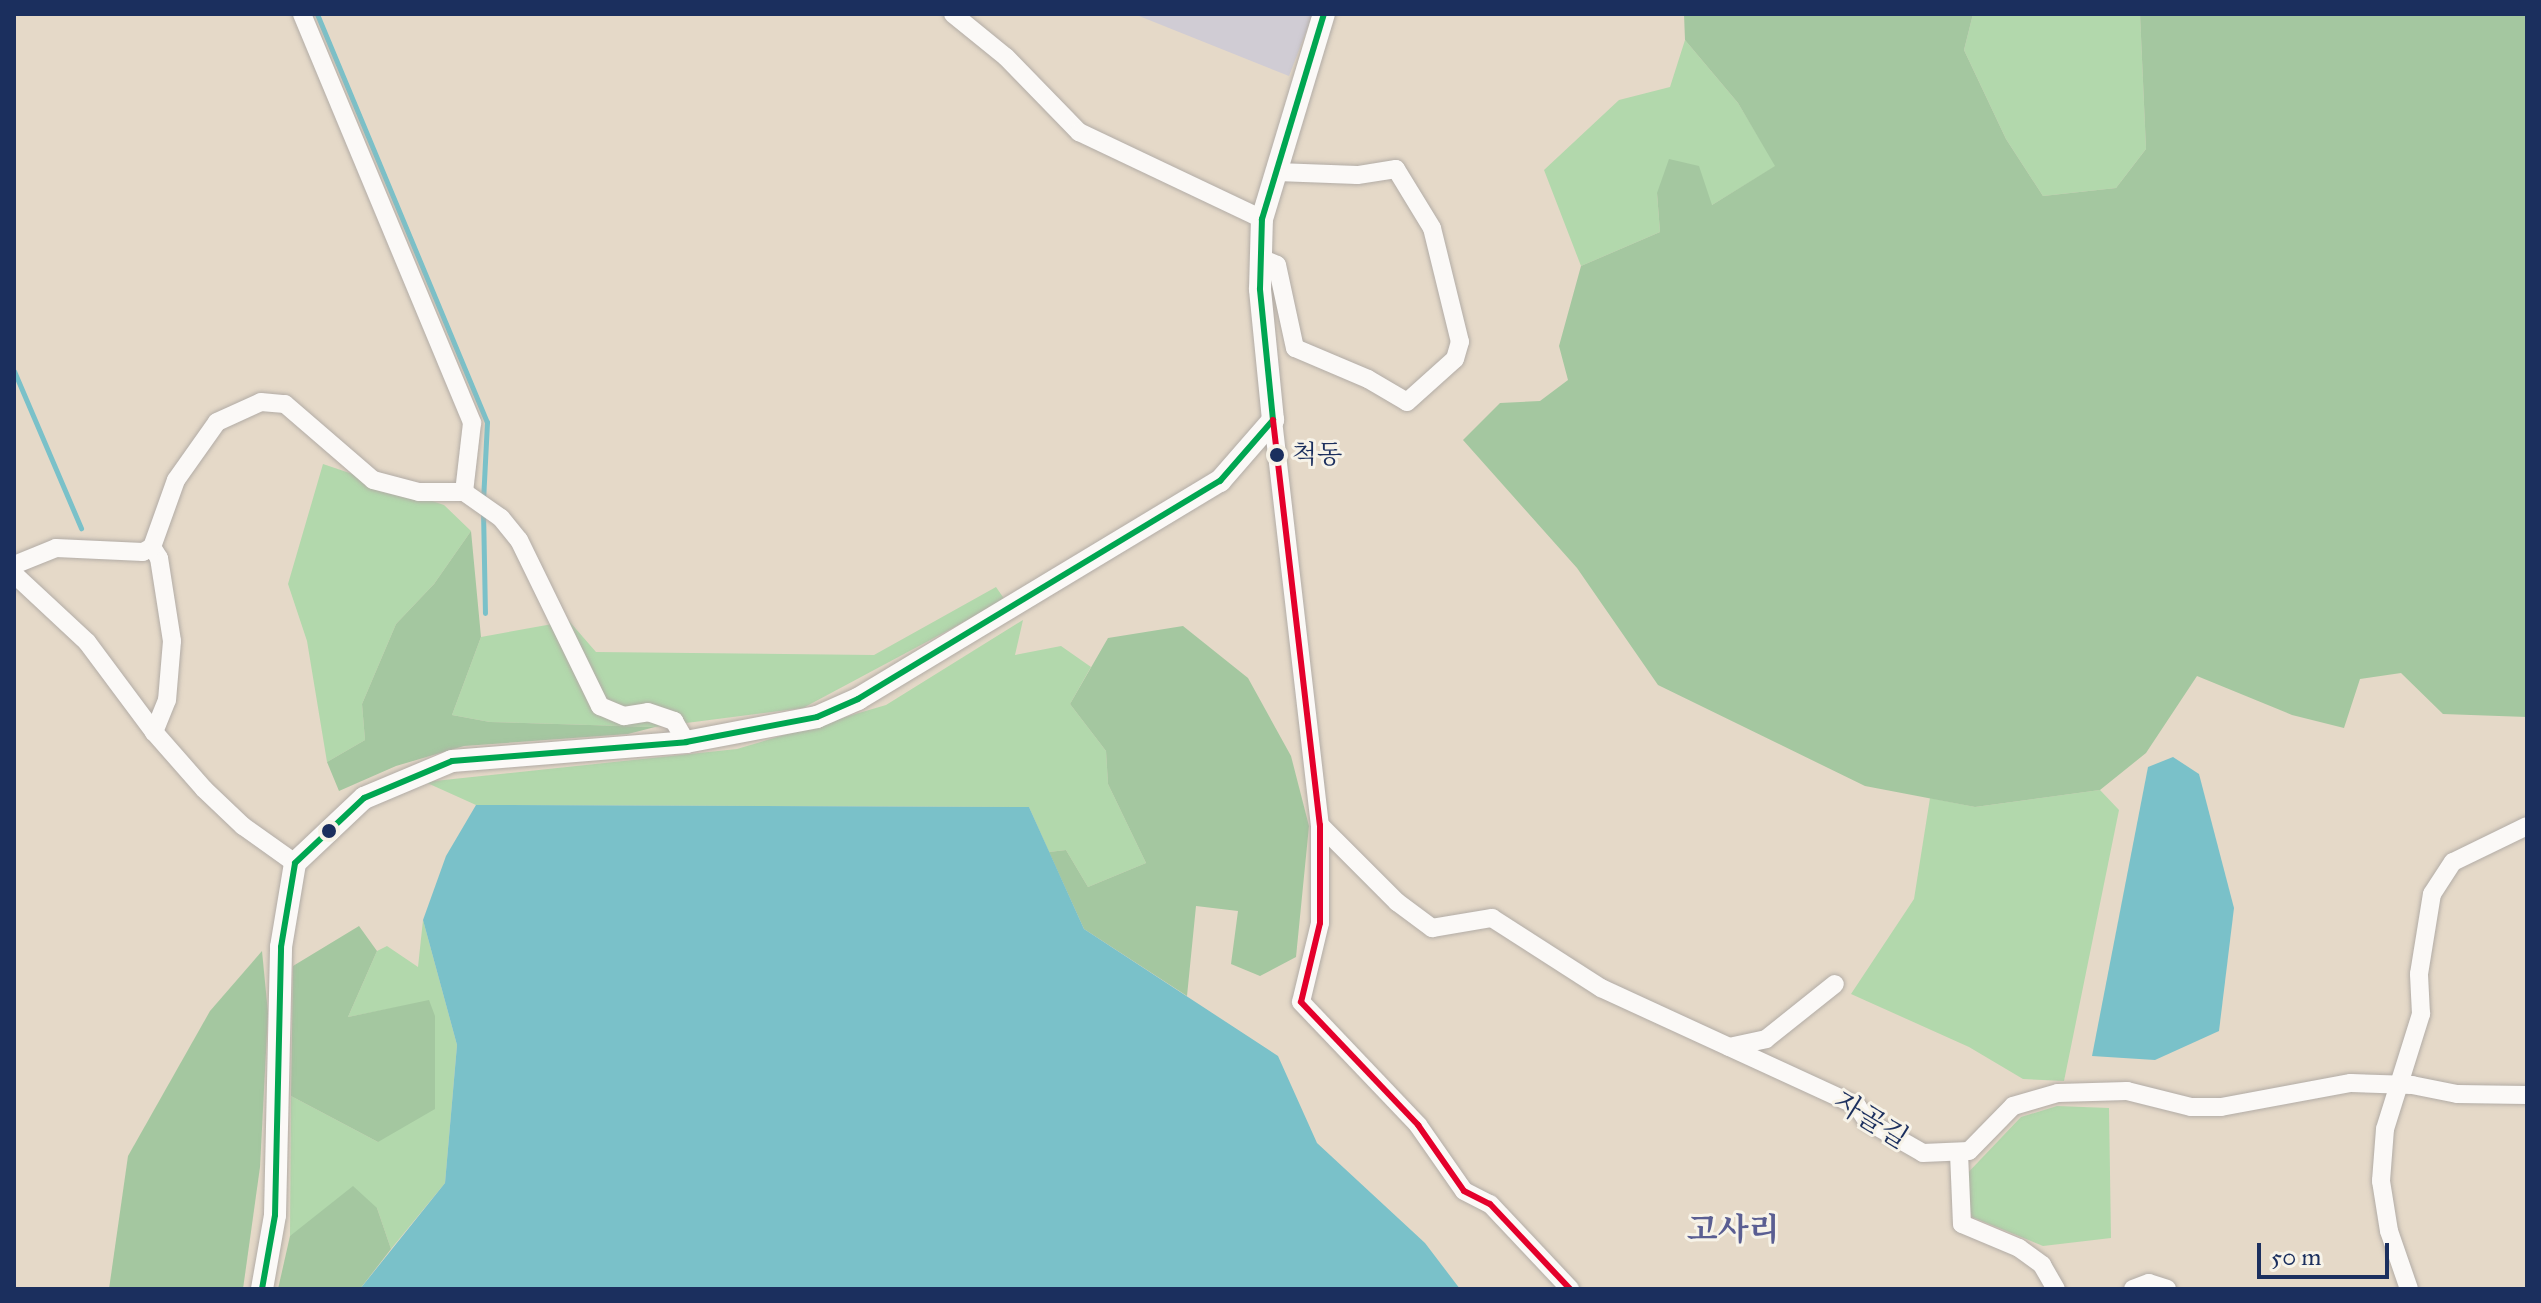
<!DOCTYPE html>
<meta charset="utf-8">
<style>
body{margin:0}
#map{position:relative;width:2541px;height:1303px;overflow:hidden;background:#e5d9c8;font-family:"IM FELL Great Primer","Noto Serif KR",serif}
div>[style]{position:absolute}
.industrial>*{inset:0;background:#d0ccd4}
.green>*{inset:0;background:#b2d8ac}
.forest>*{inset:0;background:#a4c7a0}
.water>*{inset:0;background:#7ac1c9}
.stream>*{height:5px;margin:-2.5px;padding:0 2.5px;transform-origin:2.5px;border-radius:2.5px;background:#7ac1c9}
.roads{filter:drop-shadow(0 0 2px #b2aca6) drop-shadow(0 0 2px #b2aca6)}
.minor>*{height:18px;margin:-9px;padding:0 9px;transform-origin:9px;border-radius:9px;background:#fbf9f7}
.major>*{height:22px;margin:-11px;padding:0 11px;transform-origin:11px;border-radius:11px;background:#fbf9f7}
.bus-1>*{height:6px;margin:-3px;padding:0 3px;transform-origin:3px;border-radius:3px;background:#00a651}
.bus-2>*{height:6px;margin:-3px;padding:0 3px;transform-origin:3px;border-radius:3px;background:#e4002b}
.dots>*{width:22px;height:22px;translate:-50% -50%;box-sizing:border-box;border:4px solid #f7f3e8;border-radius:50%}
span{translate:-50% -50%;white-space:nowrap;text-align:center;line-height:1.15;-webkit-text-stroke:6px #f7f3e8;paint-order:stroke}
.bus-label{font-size:26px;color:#1b2f5e}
.left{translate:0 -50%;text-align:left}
.street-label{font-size:28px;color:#1b2f5e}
.quarter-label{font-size:32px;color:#5a5e92;font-weight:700}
.frame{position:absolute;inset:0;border:16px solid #1b2f5e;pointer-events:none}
.scale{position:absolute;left:2257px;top:1243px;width:132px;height:36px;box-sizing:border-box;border:4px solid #1b2f5e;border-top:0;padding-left:10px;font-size:24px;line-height:28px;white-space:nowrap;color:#1b2f5e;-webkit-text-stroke:6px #f7f3e8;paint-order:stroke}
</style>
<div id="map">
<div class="industrial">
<div style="clip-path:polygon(1134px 14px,1313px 14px,1289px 76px)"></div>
</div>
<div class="green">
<div style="clip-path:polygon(1973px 14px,2140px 14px,2146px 149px,2116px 188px,2043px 196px,2006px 139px,1964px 50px)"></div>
<div style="clip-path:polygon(1685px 40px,1738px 103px,1776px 166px,1712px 205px,1657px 193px,1660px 232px,1581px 266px,1544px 170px,1619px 100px,1670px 87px)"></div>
<div style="clip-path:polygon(323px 464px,444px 505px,471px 531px,434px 584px,396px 624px,362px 704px,365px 740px,327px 762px,307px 641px,288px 584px)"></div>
<div style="clip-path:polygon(996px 587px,1005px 600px,803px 708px,655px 727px,490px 722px,452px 715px,481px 637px,569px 621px,596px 652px,874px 655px)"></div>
<div style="clip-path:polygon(1023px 620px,1015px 655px,1061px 646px,1091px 667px,1070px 704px,1106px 751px,1108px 784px,1146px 863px,1088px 887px,1066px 850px,1049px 852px,1029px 807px,476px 805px,425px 782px,737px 749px,886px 705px)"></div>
<div style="clip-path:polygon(2100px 790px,2119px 810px,2064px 1081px,2023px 1079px,1969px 1047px,1851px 994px,1914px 899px,1930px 798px,1975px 807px)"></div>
<div style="clip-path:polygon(423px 920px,457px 1045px,445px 1183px,391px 1249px,377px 1208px,290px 1236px,291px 1096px,378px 1142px,429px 1001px,348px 1017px,377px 951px,387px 946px,418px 967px)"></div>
<div style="clip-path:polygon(2057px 1106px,2109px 1108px,2111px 1238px,2043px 1246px,1972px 1217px,1960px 1181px,2021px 1117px)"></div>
</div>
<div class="forest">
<div style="clip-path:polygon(1684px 14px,1973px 14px,1964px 50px,2006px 139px,2043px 196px,2116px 188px,2146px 149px,2140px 14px,2527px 14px,2527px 717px,2443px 714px,2401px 673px,2360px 679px,2344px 728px,2292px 715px,2197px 676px,2146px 753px,2100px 790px,1975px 807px,1865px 786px,1658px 685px,1577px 568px,1463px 440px,1500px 403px,1540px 401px,1568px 380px,1559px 346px,1581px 266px,1660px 232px,1657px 193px,1669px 159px,1699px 166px,1712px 205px,1775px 166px,1738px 103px,1685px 40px)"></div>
<div style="clip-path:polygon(471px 531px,481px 637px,452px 715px,490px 722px,655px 727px,628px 734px,464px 746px,396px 766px,339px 791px,327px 762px,365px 740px,362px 704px,396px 624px,434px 584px)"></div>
<div style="clip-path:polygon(1183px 626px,1248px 678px,1291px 756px,1309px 826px,1296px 957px,1260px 976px,1231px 964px,1238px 911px,1196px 906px,1187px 996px,1084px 929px,1049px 852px,1066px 850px,1088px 887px,1146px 863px,1108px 784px,1106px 751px,1070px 704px,1108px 638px)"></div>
<div style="clip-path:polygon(359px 926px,377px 951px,348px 1017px,429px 1000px,435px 1016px,435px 1109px,378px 1142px,291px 1096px,293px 966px)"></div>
<div style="clip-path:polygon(262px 951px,268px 1013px,260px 1167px,243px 1289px,109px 1289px,128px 1156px,210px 1011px)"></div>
<div style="clip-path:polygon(353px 1186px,377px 1208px,391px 1249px,360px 1289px,278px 1289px,290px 1236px)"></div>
</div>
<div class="water">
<div style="clip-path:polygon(2173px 757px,2199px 774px,2234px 908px,2219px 1031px,2155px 1060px,2092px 1056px,2148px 767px)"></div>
<div style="clip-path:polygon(476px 805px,1029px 807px,1084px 929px,1278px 1056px,1317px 1143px,1425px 1243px,1460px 1289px,360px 1289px,445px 1183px,457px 1045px,423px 920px,446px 856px)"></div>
</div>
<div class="stream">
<div style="left:317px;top:14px;width:442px;rotate:67.4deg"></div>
<div style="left:487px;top:422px;width:78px;rotate:92.9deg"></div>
<div style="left:14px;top:371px;width:171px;rotate:66.9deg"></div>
<div style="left:483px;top:510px;width:103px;rotate:88.9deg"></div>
</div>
<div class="roads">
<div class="minor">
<div style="left:302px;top:14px;width:443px;rotate:67.4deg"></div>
<div style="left:472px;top:423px;width:69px;rotate:96.6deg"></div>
<div style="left:953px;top:14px;width:68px;rotate:39.1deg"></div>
<div style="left:1006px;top:57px;width:105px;rotate:45.8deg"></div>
<div style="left:1079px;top:132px;width:203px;rotate:25.4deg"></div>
<div style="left:1263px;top:259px;width:15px;rotate:23deg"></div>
<div style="left:1277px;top:265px;width:85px;rotate:77.8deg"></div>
<div style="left:1295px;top:348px;width:79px;rotate:23deg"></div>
<div style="left:1368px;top:379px;width:45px;rotate:30.5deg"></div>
<div style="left:1407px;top:402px;width:64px;rotate:-41.9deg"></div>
<div style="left:1455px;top:359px;width:18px;rotate:-74deg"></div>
<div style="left:1460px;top:342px;width:117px;rotate:-103.8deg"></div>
<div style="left:1432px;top:228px;width:69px;rotate:-121.4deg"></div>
<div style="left:1396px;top:169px;width:39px;rotate:171deg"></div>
<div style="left:1357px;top:175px;width:80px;rotate:-177.9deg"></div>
<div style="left:1273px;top:420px;width:408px;rotate:83.4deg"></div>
<div style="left:1320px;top:825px;width:98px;rotate:90deg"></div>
<div style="left:1320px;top:923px;width:81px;rotate:103.5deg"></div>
<div style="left:1301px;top:1002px;width:170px;rotate:46.4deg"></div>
<div style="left:1418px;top:1125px;width:80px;rotate:55.1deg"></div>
<div style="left:1464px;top:1191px;width:29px;rotate:27deg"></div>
<div style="left:1490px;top:1204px;width:117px;rotate:46.7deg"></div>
<div style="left:152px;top:547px;width:13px;rotate:58deg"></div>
<div style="left:159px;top:558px;width:84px;rotate:81.1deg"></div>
<div style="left:172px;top:641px;width:59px;rotate:94.8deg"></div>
<div style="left:167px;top:700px;width:35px;rotate:112deg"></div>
<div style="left:14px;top:565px;width:45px;rotate:-22deg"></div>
<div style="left:56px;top:548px;width:87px;rotate:2.6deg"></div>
<div style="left:143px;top:552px;width:10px;rotate:-29deg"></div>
<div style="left:152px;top:547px;width:71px;rotate:-70.3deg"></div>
<div style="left:176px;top:480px;width:71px;rotate:-54.7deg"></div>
<div style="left:217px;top:422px;width:48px;rotate:-24.4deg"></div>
<div style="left:261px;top:402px;width:24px;rotate:5deg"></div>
<div style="left:285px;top:404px;width:116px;rotate:40.8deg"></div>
<div style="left:373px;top:480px;width:48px;rotate:14.6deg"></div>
<div style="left:419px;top:492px;width:45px"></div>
<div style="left:464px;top:492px;width:45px;rotate:35.1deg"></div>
<div style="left:501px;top:518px;width:28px;rotate:51deg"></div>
<div style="left:519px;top:540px;width:185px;rotate:64deg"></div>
<div style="left:600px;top:706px;width:26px;rotate:23deg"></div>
<div style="left:624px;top:716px;width:24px;rotate:-9deg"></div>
<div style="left:648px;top:712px;width:28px;rotate:19deg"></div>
<div style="left:674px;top:721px;width:24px;rotate:60deg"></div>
<div style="left:14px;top:574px;width:100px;rotate:43deg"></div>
<div style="left:87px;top:642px;width:112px;rotate:53.3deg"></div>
<div style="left:154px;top:732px;width:76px;rotate:48.7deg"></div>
<div style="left:204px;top:789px;width:54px;rotate:43.5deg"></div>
<div style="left:243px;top:826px;width:64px;rotate:35.4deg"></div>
<div style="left:1320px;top:825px;width:109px;rotate:45deg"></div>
<div style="left:1397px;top:902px;width:44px;rotate:36.6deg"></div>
<div style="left:1432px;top:928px;width:61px;rotate:-9.5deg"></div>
<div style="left:1492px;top:918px;width:130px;rotate:32.7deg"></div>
<div style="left:1601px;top:988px;width:282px;rotate:24.7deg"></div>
<div style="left:1857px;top:1106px;width:18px;rotate:56deg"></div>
<div style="left:1867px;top:1121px;width:64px;rotate:29.7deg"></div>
<div style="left:1923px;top:1153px;width:46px;rotate:-2.5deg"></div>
<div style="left:1969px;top:1151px;width:63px;rotate:-45.6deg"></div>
<div style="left:2013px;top:1106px;width:47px;rotate:-16.1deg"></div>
<div style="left:2058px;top:1093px;width:69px;rotate:-1.7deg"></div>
<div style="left:2127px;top:1091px;width:66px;rotate:14deg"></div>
<div style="left:2191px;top:1107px;width:30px"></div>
<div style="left:2221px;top:1107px;width:132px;rotate:-10.5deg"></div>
<div style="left:2351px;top:1083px;width:61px;rotate:1.9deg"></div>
<div style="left:2412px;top:1085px;width:46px;rotate:11.3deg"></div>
<div style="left:2457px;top:1094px;width:70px;rotate:0.8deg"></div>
<div style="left:1729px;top:1047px;width:38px;rotate:-12deg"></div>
<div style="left:1766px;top:1039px;width:88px;rotate:-38.6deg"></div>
<div style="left:1959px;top:1153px;width:71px;rotate:87.6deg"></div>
<div style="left:1962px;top:1224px;width:62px;rotate:22.8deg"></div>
<div style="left:2019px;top:1248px;width:29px;rotate:36deg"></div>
<div style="left:2042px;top:1265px;width:28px;rotate:60deg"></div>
<div style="left:2133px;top:1289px;width:17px;rotate:-21deg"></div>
<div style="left:2149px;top:1283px;width:19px;rotate:18deg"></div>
<div style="left:2409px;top:1289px;width:61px;rotate:-109deg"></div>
<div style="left:2389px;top:1231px;width:51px;rotate:-99.1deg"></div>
<div style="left:2381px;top:1181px;width:52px;rotate:-85.6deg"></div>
<div style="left:2385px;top:1129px;width:121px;rotate:-72.6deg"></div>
<div style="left:2421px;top:1014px;width:40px;rotate:-92.9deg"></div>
<div style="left:2419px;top:974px;width:81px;rotate:-80.8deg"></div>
<div style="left:2432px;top:894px;width:38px;rotate:-57deg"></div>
<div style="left:2453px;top:862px;width:82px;rotate:-25.9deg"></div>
</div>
<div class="major">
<div style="left:262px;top:1289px;width:75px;rotate:-80deg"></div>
<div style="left:275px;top:1215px;width:268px;rotate:-88.7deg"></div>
<div style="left:281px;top:947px;width:85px;rotate:-80.5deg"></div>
<div style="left:295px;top:863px;width:95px;rotate:-43.3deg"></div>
<div style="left:364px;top:798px;width:95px;rotate:-22.8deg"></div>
<div style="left:452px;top:761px;width:235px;rotate:-4.6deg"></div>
<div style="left:686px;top:742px;width:133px;rotate:-10.8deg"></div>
<div style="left:817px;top:717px;width:45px;rotate:-23.7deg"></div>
<div style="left:858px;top:699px;width:423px;rotate:-31.1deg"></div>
<div style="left:1220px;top:481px;width:81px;rotate:-49deg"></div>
<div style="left:1273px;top:420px;width:132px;rotate:-95.7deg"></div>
<div style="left:1260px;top:289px;width:70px;rotate:-88.4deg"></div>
<div style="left:1262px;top:219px;width:214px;rotate:-73.2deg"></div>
</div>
</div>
<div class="bus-1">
<div style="left:262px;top:1289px;width:75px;rotate:-80deg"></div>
<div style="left:275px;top:1215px;width:268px;rotate:-88.7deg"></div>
<div style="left:281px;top:947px;width:85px;rotate:-80.5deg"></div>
<div style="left:295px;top:863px;width:95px;rotate:-43.3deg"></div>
<div style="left:364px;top:798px;width:95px;rotate:-22.8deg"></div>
<div style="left:452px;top:761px;width:235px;rotate:-4.6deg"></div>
<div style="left:686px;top:742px;width:133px;rotate:-10.8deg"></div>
<div style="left:817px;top:717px;width:45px;rotate:-23.7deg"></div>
<div style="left:858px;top:699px;width:423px;rotate:-31.1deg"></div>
<div style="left:1220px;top:481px;width:81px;rotate:-49deg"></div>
<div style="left:1273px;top:420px;width:132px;rotate:-95.7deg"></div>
<div style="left:1260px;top:289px;width:70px;rotate:-88.4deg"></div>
<div style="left:1262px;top:219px;width:214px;rotate:-73.2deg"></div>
</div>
<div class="bus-2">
<div style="left:1273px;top:420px;width:408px;rotate:83.4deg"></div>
<div style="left:1320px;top:825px;width:98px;rotate:90deg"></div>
<div style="left:1320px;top:923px;width:81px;rotate:103.5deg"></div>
<div style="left:1301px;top:1002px;width:170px;rotate:46.4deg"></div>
<div style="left:1418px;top:1125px;width:80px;rotate:55.1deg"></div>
<div style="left:1464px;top:1191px;width:29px;rotate:27deg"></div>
<div style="left:1490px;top:1204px;width:117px;rotate:46.7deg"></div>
</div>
<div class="dots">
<div style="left:1277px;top:455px;background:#1b2f5e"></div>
<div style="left:329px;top:831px;background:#1b2f5e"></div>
</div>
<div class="bus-label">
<span class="left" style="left:1292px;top:455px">척동</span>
</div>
<div class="street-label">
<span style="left:1871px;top:1120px;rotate:32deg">자골길</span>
</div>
<div class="quarter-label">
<span style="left:1733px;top:1230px">고사리</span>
</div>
<div class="frame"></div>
<div class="scale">50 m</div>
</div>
